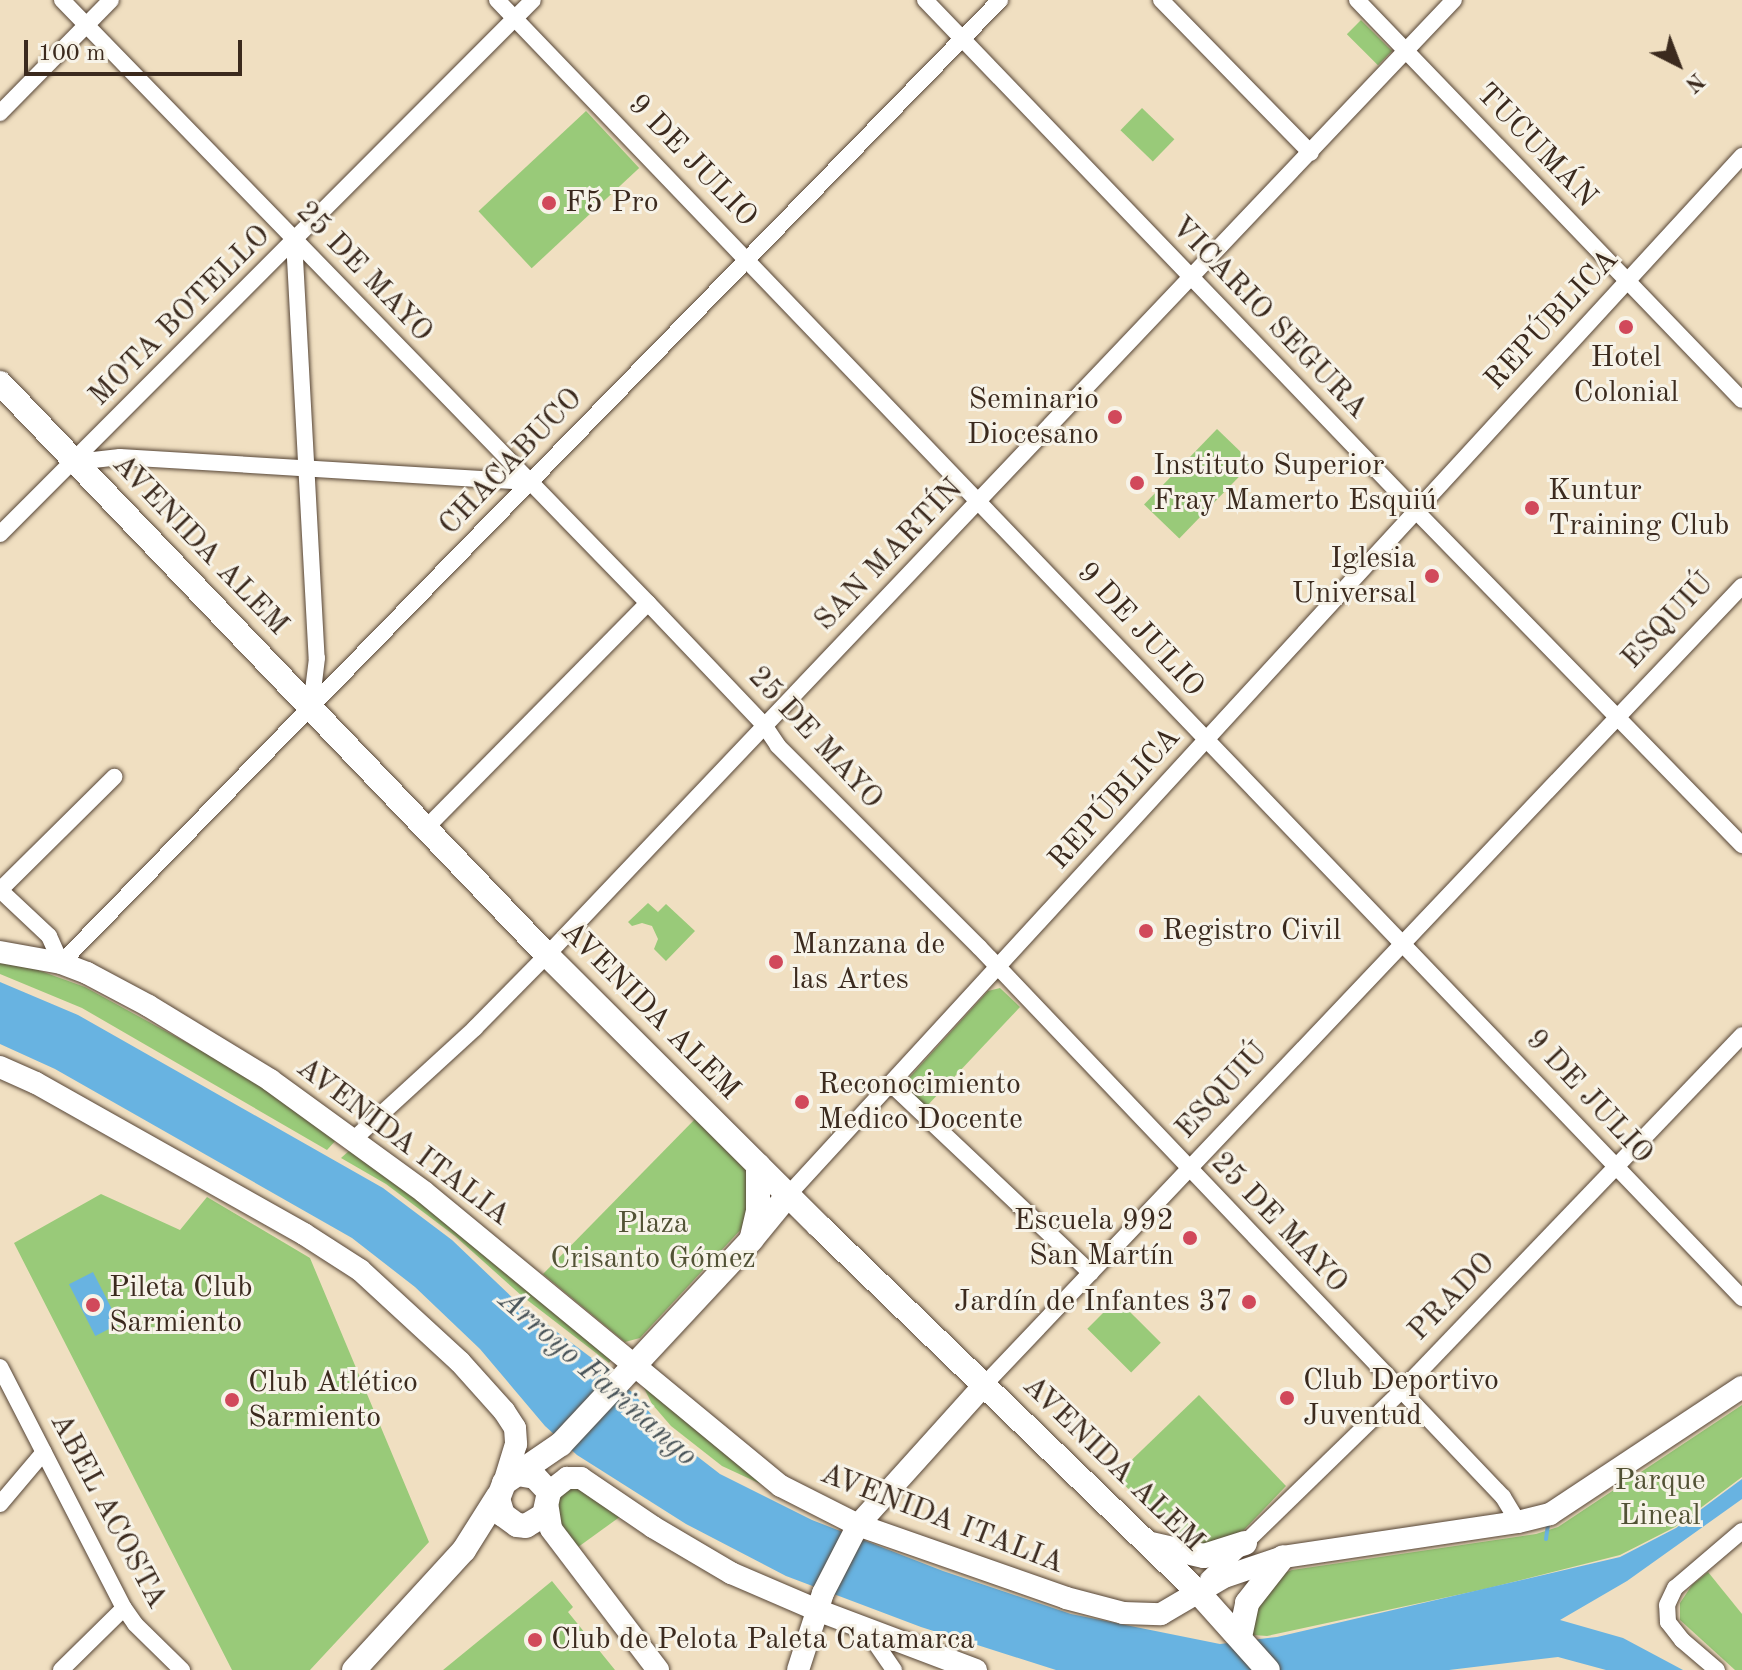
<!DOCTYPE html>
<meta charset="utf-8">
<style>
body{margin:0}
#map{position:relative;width:1742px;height:1670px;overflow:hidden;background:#f0dfc1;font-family:"Old Standard TT",serif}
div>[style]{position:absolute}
.green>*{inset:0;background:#99ca79;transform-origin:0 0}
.water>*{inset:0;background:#68b3e1;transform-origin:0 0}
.stream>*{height:4px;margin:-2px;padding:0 2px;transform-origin:2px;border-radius:2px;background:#68b3e1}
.roads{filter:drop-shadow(0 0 2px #564536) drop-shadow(0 0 2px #564536)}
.street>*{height:16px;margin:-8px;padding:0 8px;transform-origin:8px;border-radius:8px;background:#fff}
.secondary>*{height:22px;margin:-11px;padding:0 11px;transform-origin:11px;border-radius:11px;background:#fff}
.primary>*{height:24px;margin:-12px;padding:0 12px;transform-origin:12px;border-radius:12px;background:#fff}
.dots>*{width:22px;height:22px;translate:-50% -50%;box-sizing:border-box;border:4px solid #f7f3e8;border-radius:50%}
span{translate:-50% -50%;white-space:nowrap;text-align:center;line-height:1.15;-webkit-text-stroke:6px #f7f3e8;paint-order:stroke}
.street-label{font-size:30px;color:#3b2a1e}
.poi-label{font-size:30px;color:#3b2a1e}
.left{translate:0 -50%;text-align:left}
.right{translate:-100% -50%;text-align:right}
.park-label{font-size:30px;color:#525235}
.water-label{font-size:32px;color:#485358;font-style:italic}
.north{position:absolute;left:1638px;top:24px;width:80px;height:80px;-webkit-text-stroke:6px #f7f3e8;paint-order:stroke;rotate:138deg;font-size:22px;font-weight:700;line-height:32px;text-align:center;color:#3b2a1e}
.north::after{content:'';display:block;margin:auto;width:28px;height:36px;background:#3b2a1e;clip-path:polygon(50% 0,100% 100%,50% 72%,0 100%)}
.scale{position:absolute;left:24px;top:40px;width:218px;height:36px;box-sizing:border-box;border:4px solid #3b2a1e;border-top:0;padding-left:10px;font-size:24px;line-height:28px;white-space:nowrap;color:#3b2a1e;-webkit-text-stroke:6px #f7f3e8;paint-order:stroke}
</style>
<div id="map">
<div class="green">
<div style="left:1361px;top:20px;width:44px;height:20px;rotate:45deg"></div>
<div style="left:1142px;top:108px;width:45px;height:31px;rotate:44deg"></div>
<div style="left:586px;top:111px;width:78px;height:147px;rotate:47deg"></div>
<div style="left:1217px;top:429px;width:49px;height:105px;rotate:44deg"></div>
<div style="clip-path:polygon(648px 903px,658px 912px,666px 904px,695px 931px,666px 961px,654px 949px,658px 939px,652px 926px,642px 923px,632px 926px,628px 922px)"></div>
<div style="clip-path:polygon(0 961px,24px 965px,85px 987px,257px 1081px,337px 1139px,327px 1150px,82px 1008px,0 974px)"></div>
<div style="clip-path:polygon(1000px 988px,1020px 1007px,926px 1107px,907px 1089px,908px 1079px,988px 991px)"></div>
<div style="clip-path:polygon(697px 1117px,742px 1163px,749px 1175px,745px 1225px,640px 1338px,625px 1342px,543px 1274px)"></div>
<div style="clip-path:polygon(350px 1150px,411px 1193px,611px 1360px,609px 1363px,522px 1296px,455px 1236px,386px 1184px,341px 1158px)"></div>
<div style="clip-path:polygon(101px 1194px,180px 1230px,207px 1197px,310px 1258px,429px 1542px,310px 1670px,232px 1670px,14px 1243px)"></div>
<div style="left:1117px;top:1299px;width:62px;height:42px;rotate:45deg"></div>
<div style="clip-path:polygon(642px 1384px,767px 1487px,722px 1466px,671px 1426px,652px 1404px)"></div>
<div style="clip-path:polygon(1199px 1395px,1286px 1486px,1242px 1532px,1220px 1542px,1197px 1544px,1176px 1535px,1115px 1476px)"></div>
<div style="clip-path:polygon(1742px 1405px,1742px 1477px,1675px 1527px,1620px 1555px,1485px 1589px,1267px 1636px,1253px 1635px,1247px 1622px,1277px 1576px,1292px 1570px,1536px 1534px,1558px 1527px)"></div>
<div style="clip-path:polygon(579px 1485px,621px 1516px,574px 1550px,552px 1517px,560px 1491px)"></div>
<div style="clip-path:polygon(1708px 1572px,1742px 1614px,1742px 1670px,1735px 1670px,1680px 1620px,1680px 1603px,1692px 1585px)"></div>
<div style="clip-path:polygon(552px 1581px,573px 1607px,568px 1612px,615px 1670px,443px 1670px)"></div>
</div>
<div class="water">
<div style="clip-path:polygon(0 982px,78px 1015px,383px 1188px,452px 1240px,517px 1302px,601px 1365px,634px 1394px,667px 1433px,720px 1474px,812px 1520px,943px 1571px,1071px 1614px,1220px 1644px,1277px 1637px,1620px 1557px,1676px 1528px,1742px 1479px,1742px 1499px,1627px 1581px,1560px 1620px,1623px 1638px,1683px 1670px,1606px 1670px,1558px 1657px,1449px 1670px,1056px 1670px,921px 1627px,786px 1576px,686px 1524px,577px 1455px,545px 1426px,480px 1349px,415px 1287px,352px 1238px,55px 1069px,0 1044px)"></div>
<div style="left:93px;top:1272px;width:58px;height:27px;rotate:63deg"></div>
</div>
<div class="stream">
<div style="left:1546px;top:1539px;width:15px;rotate:-82deg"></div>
</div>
<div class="roads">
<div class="street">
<div style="left:62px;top:0;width:841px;rotate:45.82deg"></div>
<div style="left:648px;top:603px;width:168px;rotate:46.4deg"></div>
<div style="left:764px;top:725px;width:25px;rotate:56deg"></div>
<div style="left:778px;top:746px;width:284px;rotate:45deg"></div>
<div style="left:979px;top:947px;width:760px;rotate:46.39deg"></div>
<div style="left:1503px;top:1497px;width:29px;rotate:59deg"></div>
<div style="left:497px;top:0;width:1799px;rotate:46.19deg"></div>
<div style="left:925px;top:0;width:709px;rotate:46.14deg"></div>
<div style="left:1416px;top:511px;width:467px;rotate:45.7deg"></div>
<div style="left:1161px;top:0;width:214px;rotate:45.6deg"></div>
<div style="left:1357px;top:0;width:555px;rotate:46.09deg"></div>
<div style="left:0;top:113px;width:158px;rotate:-45.5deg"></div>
<div style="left:294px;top:240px;width:419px;rotate:86.9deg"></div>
<div style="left:317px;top:658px;width:49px;rotate:97deg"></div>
<div style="left:76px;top:462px;width:44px;rotate:-6.5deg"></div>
<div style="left:120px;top:457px;width:411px;rotate:3.5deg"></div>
<div style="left:0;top:534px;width:754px;rotate:-45.05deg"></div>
<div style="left:426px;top:828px;width:316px;rotate:-45.4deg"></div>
<div style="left:0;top:890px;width:67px;rotate:43.2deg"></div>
<div style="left:49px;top:936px;width:30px;rotate:66deg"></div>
<div style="left:61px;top:963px;width:1345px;rotate:-45.72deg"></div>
<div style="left:0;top:890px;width:161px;rotate:-44.7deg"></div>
<div style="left:891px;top:1084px;width:275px;rotate:43.4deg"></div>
<div style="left:354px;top:1139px;width:164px;rotate:-42.5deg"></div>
<div style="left:475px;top:1028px;width:103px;rotate:-45.4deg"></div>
<div style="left:547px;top:955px;width:1317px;rotate:-46.48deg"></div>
<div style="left:788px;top:1195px;width:1411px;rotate:-47.44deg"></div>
<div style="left:0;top:1367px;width:271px;rotate:62.8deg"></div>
<div style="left:124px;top:1608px;width:19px;rotate:55deg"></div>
<div style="left:135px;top:1624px;width:66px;rotate:44.4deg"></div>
<div style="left:985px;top:1384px;width:1100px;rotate:-46.51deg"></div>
<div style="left:0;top:1504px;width:68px;rotate:-49.8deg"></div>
<div style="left:1208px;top:1579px;width:269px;rotate:-44.2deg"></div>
<div style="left:1401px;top:1391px;width:493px;rotate:-46.2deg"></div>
<div style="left:865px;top:1628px;width:51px;rotate:55.4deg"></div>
<div style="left:61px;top:1670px;width:88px;rotate:-44.5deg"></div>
<div style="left:1717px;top:1670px;width:46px;rotate:-139.4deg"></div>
<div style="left:1682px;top:1640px;width:23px;rotate:-128deg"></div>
<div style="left:1668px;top:1622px;width:17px;rotate:-93deg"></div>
<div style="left:1667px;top:1605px;width:19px;rotate:-65deg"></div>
<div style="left:1675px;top:1588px;width:88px;rotate:-40.4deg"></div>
</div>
<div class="secondary">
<div style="left:0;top:952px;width:62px;rotate:10.2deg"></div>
<div style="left:61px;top:963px;width:28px;rotate:21deg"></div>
<div style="left:87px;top:973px;width:70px;rotate:28deg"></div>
<div style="left:149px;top:1006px;width:142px;rotate:31.4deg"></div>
<div style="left:270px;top:1080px;width:190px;rotate:36deg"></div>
<div style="left:424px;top:1192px;width:462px;rotate:39.5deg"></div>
<div style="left:781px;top:1486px;width:86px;rotate:26.9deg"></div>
<div style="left:858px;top:1525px;width:220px;rotate:19.3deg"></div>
<div style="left:1066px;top:1598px;width:59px;rotate:14.7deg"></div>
<div style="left:1123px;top:1613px;width:38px;rotate:2deg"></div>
<div style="left:1161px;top:1614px;width:73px;rotate:-30.4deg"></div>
<div style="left:1224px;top:1577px;width:62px;rotate:-18.7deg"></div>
<div style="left:1283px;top:1557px;width:238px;rotate:-8.5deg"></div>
<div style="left:1518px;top:1522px;width:33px;rotate:-14deg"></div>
<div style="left:1550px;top:1514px;width:230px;rotate:-33.5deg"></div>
<div style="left:0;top:1067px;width:39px;rotate:24deg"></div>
<div style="left:36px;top:1083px;width:308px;rotate:29.4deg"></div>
<div style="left:304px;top:1234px;width:67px;rotate:32.7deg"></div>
<div style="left:360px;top:1270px;width:136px;rotate:42.6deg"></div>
<div style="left:460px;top:1362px;width:66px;rotate:48.1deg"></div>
<div style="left:504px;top:1411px;width:20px;rotate:57deg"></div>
<div style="left:515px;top:1428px;width:16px;rotate:86deg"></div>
<div style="left:516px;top:1444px;width:41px;rotate:107.1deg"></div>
<div style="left:549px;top:1492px;width:23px;rotate:-38deg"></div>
<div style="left:567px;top:1478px;width:14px"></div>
<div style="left:581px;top:1478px;width:87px;rotate:34.2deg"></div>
<div style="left:653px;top:1527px;width:91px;rotate:30.5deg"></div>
<div style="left:731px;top:1573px;width:94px;rotate:23.3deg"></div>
<div style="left:817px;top:1610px;width:170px;rotate:20.7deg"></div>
<div style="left:548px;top:1509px;width:20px;rotate:81deg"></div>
<div style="left:551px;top:1529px;width:177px;rotate:52.8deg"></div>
<div style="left:798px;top:1670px;width:81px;rotate:-72deg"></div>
<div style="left:823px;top:1593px;width:76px;rotate:-62.8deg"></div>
<div style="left:858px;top:1525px;width:190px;rotate:-48deg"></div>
</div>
<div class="primary">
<div style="left:0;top:383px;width:791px;rotate:46.28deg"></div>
<div style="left:547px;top:955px;width:384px;rotate:44.9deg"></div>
<div style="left:819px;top:1226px;width:525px;rotate:44deg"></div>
<div style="left:1197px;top:1591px;width:106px;rotate:48.1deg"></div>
<div style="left:752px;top:1237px;width:28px;rotate:-77deg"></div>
<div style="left:758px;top:1210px;width:45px;rotate:-90deg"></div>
<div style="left:518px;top:1474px;width:17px;rotate:10deg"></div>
<div style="left:535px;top:1477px;width:21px;rotate:47deg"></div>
<div style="left:549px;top:1492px;width:24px;rotate:102deg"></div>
<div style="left:544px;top:1515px;width:21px;rotate:149deg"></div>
<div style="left:526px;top:1526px;width:9px;rotate:-174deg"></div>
<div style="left:517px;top:1525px;width:17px;rotate:-144deg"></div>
<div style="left:503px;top:1515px;width:17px;rotate:-107deg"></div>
<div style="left:498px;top:1499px;width:17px;rotate:-69deg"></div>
<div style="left:504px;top:1483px;width:69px;rotate:-34.4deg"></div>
<div style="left:561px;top:1444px;width:279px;rotate:-47deg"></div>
<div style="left:751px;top:1240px;width:58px;rotate:-50.6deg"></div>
<div style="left:1151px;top:1544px;width:54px;rotate:12.8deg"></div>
<div style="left:1204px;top:1556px;width:43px;rotate:-17.6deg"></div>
<div style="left:1240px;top:1637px;width:35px;rotate:-78deg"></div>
<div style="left:1247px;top:1603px;width:58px;rotate:-52deg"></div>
<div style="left:354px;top:1670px;width:163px;rotate:-47.5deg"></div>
<div style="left:464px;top:1550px;width:64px;rotate:-57.8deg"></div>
</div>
</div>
<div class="dots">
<div style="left:549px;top:203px;background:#d1495b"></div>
<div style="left:1626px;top:327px;background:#d1495b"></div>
<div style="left:1115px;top:417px;background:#d1495b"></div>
<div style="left:1137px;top:483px;background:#d1495b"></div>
<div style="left:1532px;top:508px;background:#d1495b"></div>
<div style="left:1432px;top:576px;background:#d1495b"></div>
<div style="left:1146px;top:931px;background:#d1495b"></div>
<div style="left:776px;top:962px;background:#d1495b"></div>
<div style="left:802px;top:1102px;background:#d1495b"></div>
<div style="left:1190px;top:1238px;background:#d1495b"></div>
<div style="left:1249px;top:1302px;background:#d1495b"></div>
<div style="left:93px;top:1305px;background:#d1495b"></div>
<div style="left:1287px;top:1398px;background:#d1495b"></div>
<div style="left:232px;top:1400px;background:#d1495b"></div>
<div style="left:535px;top:1640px;background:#d1495b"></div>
</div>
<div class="street-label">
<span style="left:1536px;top:146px;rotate:46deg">TUCUMÁN</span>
<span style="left:692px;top:161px;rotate:46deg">9 DE JULIO</span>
<span style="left:364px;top:272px;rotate:46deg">25 DE MAYO</span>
<span style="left:180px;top:316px;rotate:-45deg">MOTA BOTELLO</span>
<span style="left:1269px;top:318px;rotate:46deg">VICARIO SEGURA</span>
<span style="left:1552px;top:320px;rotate:-47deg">REPÚBLICA</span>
<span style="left:511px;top:462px;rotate:-46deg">CHACABUCO</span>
<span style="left:200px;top:545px;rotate:46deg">AVENIDA ALEM</span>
<span style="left:889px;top:555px;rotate:-46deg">SAN MARTÍN</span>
<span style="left:1668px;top:621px;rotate:-47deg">ESQUIÚ</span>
<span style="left:1140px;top:630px;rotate:47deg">9 DE JULIO</span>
<span style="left:815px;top:738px;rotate:47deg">25 DE MAYO</span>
<span style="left:1115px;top:799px;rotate:-48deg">REPÚBLICA</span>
<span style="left:650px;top:1011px;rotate:45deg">AVENIDA ALEM</span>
<span style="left:1222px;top:1091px;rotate:-47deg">ESQUIÚ</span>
<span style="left:1589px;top:1097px;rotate:47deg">9 DE JULIO</span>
<span style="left:403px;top:1142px;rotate:37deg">AVENIDA ITALIA</span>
<span style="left:1279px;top:1223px;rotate:46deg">25 DE MAYO</span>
<span style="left:1452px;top:1297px;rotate:-46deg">PRADO</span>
<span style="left:1113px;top:1464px;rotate:44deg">AVENIDA ALEM</span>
<span style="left:108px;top:1511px;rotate:62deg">ABEL ACOSTA</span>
<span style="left:942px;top:1519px;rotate:21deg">AVENIDA ITALIA</span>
</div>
<div class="poi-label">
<span class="left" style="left:565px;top:203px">F5 Pro</span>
<span style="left:1626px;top:375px">Hotel<br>Colonial</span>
<span class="right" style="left:1099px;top:417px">Seminario<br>Diocesano</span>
<span class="left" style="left:1153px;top:483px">Instituto Superior<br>Fray Mamerto Esquiú</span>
<span class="left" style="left:1548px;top:508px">Kuntur<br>Training Club</span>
<span class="right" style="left:1416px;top:576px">Iglesia<br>Universal</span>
<span class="left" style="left:1162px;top:931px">Registro Civil</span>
<span class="left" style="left:792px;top:962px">Manzana de<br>las Artes</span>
<span class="left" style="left:818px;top:1102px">Reconocimiento<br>Medico Docente</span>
<span class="right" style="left:1174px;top:1238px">Escuela 992<br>San Martín</span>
<span class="left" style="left:109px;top:1305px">Pileta Club<br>Sarmiento</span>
<span class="right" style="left:1233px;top:1302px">Jardín de Infantes 37</span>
<span class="left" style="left:1303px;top:1398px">Club Deportivo<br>Juventud</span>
<span class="left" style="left:248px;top:1400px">Club Atlético<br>Sarmiento</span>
<span class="left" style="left:551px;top:1640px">Club de Pelota Paleta Catamarca</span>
</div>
<div class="park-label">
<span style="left:653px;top:1241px">Plaza<br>Crisanto Gómez</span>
<span style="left:1660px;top:1498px">Parque<br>Lineal</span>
</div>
<div class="water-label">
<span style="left:597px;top:1379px;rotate:41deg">Arroyo Fariñango</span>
</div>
<div class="north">N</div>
<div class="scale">100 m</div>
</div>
